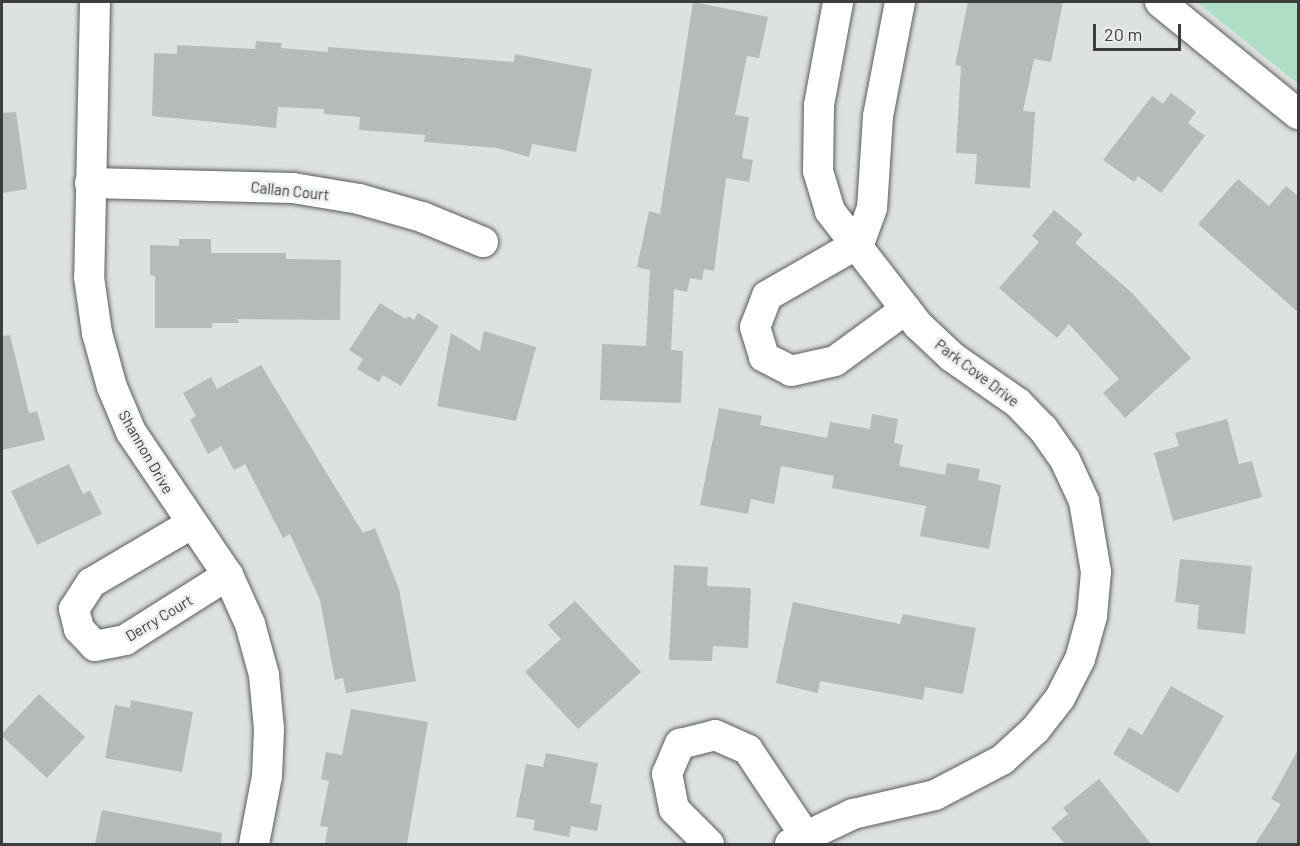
<!DOCTYPE html>
<style>
body{margin:0}
#map{position:relative;width:1300px;height:846px;overflow:hidden;background:#dde1df;font-family:Barlow,sans-serif}
div>[style]{position:absolute}
.green>*{inset:0;background:#afdec7}
.building>*{inset:0;background:#b6bab8;transform-origin:0 0}
.roads{filter:drop-shadow(0 0 2px #595c5a) drop-shadow(0 0 2px #595c5a)}
.minor>*{height:30px;margin:-15px;padding:0 15px;transform-origin:15px;border-radius:15px;background:#fff}
span{translate:-50% -50%;white-space:nowrap;text-align:center;line-height:1.15;-webkit-text-stroke:5px #eaefec;paint-order:stroke}
.street-label{font-size:15px;color:#3c3d3c}
.frame{position:absolute;inset:0;border:3px solid #3c3d3c;pointer-events:none}
.scale{position:absolute;left:1093px;top:24px;width:88px;height:27px;box-sizing:border-box;border:3px solid #3c3d3c;border-top:0;padding-left:8px;font-size:18px;line-height:21px;white-space:nowrap;color:#3c3d3c;-webkit-text-stroke:4px #eaefec;paint-order:stroke}
</style>
<div id="map">
<div class="green">
<div style="clip-path:polygon(1197px 2px,1298px 2px,1298px 84px)"></div>
</div>
<div class="building">
<div style="clip-path:polygon(693px 2px,768px 17px,759px 58px,747px 56px,735px 115px,749px 117px,742px 158px,753px 160px,749px 182px,726px 178px,714px 271px,704px 269px,702px 280px,690px 278px,687px 292px,674px 289px,671px 350px,683px 351px,681px 403px,600px 400px,602px 344px,646px 346px,650px 270px,637px 267px,649px 211px,660px 214px)"></div>
<div style="clip-path:polygon(968px 2px,1063px 2px,1051px 62px,1034px 59px,1023px 111px,1035px 112px,1030px 188px,975px 184px,977px 154px,956px 153px,961px 66px,955px 65px)"></div>
<div style="clip-path:polygon(256px 41px,282px 43px,281px 48px,328px 52px,328px 47px,514px 62px,515px 54px,592px 69px,576px 152px,532px 144px,529px 157px,497px 148px,424px 142px,425px 135px,359px 130px,360px 117px,324px 114px,324px 109px,278px 107px,276px 128px,152px 116px,154px 53px,177px 54px,177px 45px,255px 49px)"></div>
<div style="clip-path:polygon(1171px 93px,1196px 112px,1188px 123px,1205px 136px,1161px 193px,1138px 176px,1134px 182px,1103px 160px,1152px 96px,1163px 104px)"></div>
<div style="clip-path:polygon(16px 112px,27px 189px,2px 193px,2px 113px)"></div>
<div style="clip-path:polygon(1238px 179px,1269px 206px,1286px 186px,1299px 197px,1299px 313px,1198px 224px)"></div>
<div style="clip-path:polygon(1054px 210px,1083px 234px,1075px 243px,1132px 293px,1191px 358px,1125px 418px,1103px 393px,1119px 379px,1069px 324px,1057px 338px,999px 288px,1039px 242px,1032px 236px)"></div>
<div style="clip-path:polygon(179px 239px,211px 239px,211px 253px,286px 253px,286px 259px,341px 260px,340px 320px,237px 319px,239px 323px,212px 323px,212px 328px,155px 328px,155px 276px,150px 275px,150px 245px,179px 246px)"></div>
<div style="clip-path:polygon(380px 303px,406px 319px,408px 316px,414px 320px,418px 313px,439px 326px,401px 386px,383px 375px,379px 382px,357px 369px,363px 359px,349px 350px)"></div>
<div style="clip-path:polygon(484px 331px,536px 347px,516px 421px,437px 406px,451px 333px,480px 351px)"></div>
<div style="clip-path:polygon(10px 335px,29px 413px,37px 411px,45px 440px,2px 450px,2px 336px)"></div>
<div style="clip-path:polygon(261px 365px,363px 533px,375px 528px,399px 589px,416px 681px,346px 693px,343px 678px,335px 680px,320px 600px,290px 534px,283px 538px,245px 464px,234px 470px,221px 446px,208px 454px,190px 420px,196px 416px,183px 393px,211px 377px,217px 389px)"></div>
<div style="clip-path:polygon(719px 408px,762px 416px,760px 425px,827px 438px,830px 422px,870px 429px,872px 414px,898px 419px,894px 443px,903px 445px,899px 466px,945px 475px,947px 463px,980px 469px,978px 480px,1001px 485px,989px 549px,920px 536px,926px 506px,832px 488px,834px 476px,781px 466px,774px 504px,751px 499px,748px 514px,700px 505px)"></div>
<div style="clip-path:polygon(1227px 419px,1239px 464px,1252px 461px,1262px 497px,1173px 521px,1154px 453px,1179px 446px,1175px 433px)"></div>
<div style="clip-path:polygon(69px 464px,83px 494px,90px 490px,102px 514px,37px 545px,11px 491px)"></div>
<div style="clip-path:polygon(1180px 559px,1252px 566px,1245px 634px,1197px 629px,1199px 605px,1175px 602px)"></div>
<div style="clip-path:polygon(674px 565px,708px 567px,707px 586px,751px 588px,748px 648px,713px 646px,712px 661px,669px 660px)"></div>
<div style="clip-path:polygon(575px 601px,641px 672px,578px 729px,525px 672px,561px 639px,548px 625px)"></div>
<div style="clip-path:polygon(793px 602px,900px 624px,903px 614px,976px 628px,963px 694px,925px 687px,923px 700px,820px 681px,818px 693px,776px 683px)"></div>
<div style="clip-path:polygon(1171px 686px,1224px 716px,1178px 793px,1113px 754px,1129px 727px,1142px 735px)"></div>
<div style="left:39px;top:694px;width:63px;height:56px;rotate:43deg"></div>
<div style="clip-path:polygon(131px 700px,193px 712px,182px 772px,105px 758px,115px 705px,130px 708px)"></div>
<div style="clip-path:polygon(351px 709px,428px 722px,407px 844px,325px 844px,328px 827px,320px 826px,329px 781px,321px 779px,326px 752px,342px 755px)"></div>
<div style="clip-path:polygon(1299px 748px,1299px 844px,1255px 844px,1281px 804px,1271px 799px)"></div>
<div style="clip-path:polygon(546px 753px,598px 763px,590px 803px,602px 805px,597px 831px,571px 826px,569px 837px,533px 830px,535px 820px,516px 817px,526px 764px,543px 767px)"></div>
<div style="clip-path:polygon(1099px 779px,1151px 844px,1065px 844px,1051px 828px,1068px 814px,1063px 808px)"></div>
<div style="clip-path:polygon(102px 810px,222px 833px,221px 844px,95px 844px)"></div>
</div>
<div class="roads">
<div class="minor">
<div style="left:95px;top:2px;width:275px;rotate:91.2deg"></div>
<div style="left:89px;top:277px;width:57px;rotate:81.9deg"></div>
<div style="left:97px;top:333px;width:56px;rotate:74.5deg"></div>
<div style="left:112px;top:387px;width:49px;rotate:67.1deg"></div>
<div style="left:131px;top:432px;width:173px;rotate:55.9deg"></div>
<div style="left:228px;top:575px;width:54px;rotate:65.8deg"></div>
<div style="left:250px;top:624px;width:53px;rotate:74.6deg"></div>
<div style="left:264px;top:675px;width:54px;rotate:84.7deg"></div>
<div style="left:269px;top:729px;width:47px;rotate:92.4deg"></div>
<div style="left:267px;top:776px;width:69px;rotate:100.8deg"></div>
<div style="left:900px;top:2px;width:116px;rotate:100.9deg"></div>
<div style="left:878px;top:116px;width:92px;rotate:93.7deg"></div>
<div style="left:872px;top:208px;width:37px;rotate:110deg"></div>
<div style="left:859px;top:243px;width:106px;rotate:150.1deg"></div>
<div style="left:767px;top:296px;width:33px;rotate:111deg"></div>
<div style="left:755px;top:327px;width:31px;rotate:73deg"></div>
<div style="left:764px;top:357px;width:30px;rotate:27deg"></div>
<div style="left:791px;top:371px;width:45px;rotate:-12.8deg"></div>
<div style="left:835px;top:361px;width:88px;rotate:-36.2deg"></div>
<div style="left:1160px;top:2px;width:178px;rotate:39.1deg"></div>
<div style="left:90px;top:183px;width:203px;rotate:1.4deg"></div>
<div style="left:293px;top:188px;width:67px;rotate:9.5deg"></div>
<div style="left:359px;top:199px;width:66px;rotate:15.9deg"></div>
<div style="left:422px;top:217px;width:66px;rotate:22.3deg"></div>
<div style="left:191px;top:524px;width:116px;rotate:149.5deg"></div>
<div style="left:91px;top:583px;width:31px;rotate:123deg"></div>
<div style="left:74px;top:609px;width:21px;rotate:76deg"></div>
<div style="left:79px;top:629px;width:23px;rotate:47deg"></div>
<div style="left:95px;top:646px;width:31px;rotate:-11deg"></div>
<div style="left:125px;top:640px;width:122px;rotate:-32.3deg"></div>
<div style="left:709px;top:844px;width:49px;rotate:-135deg"></div>
<div style="left:674px;top:809px;width:36px;rotate:-101deg"></div>
<div style="left:667px;top:774px;width:33px;rotate:-67deg"></div>
<div style="left:680px;top:744px;width:36px;rotate:-14deg"></div>
<div style="left:715px;top:735px;width:36px;rotate:24deg"></div>
<div style="left:748px;top:750px;width:105px;rotate:56.3deg"></div>
<div style="left:790px;top:844px;width:70px;rotate:-25.5deg"></div>
<div style="left:853px;top:814px;width:84px;rotate:-13deg"></div>
<div style="left:935px;top:795px;width:76px;rotate:-27.6deg"></div>
<div style="left:1002px;top:760px;width:45px;rotate:-42.3deg"></div>
<div style="left:1035px;top:730px;width:41px;rotate:-52deg"></div>
<div style="left:1060px;top:698px;width:44px;rotate:-62.9deg"></div>
<div style="left:1080px;top:659px;width:45px;rotate:-74.4deg"></div>
<div style="left:1092px;top:616px;width:44px;rotate:-84.8deg"></div>
<div style="left:1096px;top:572px;width:72px;rotate:-99.6deg"></div>
<div style="left:1084px;top:501px;width:45px;rotate:-114.9deg"></div>
<div style="left:1065px;top:460px;width:38px;rotate:-125deg"></div>
<div style="left:1043px;top:429px;width:36px;rotate:-134deg"></div>
<div style="left:1018px;top:403px;width:80px;rotate:-145.1deg"></div>
<div style="left:952px;top:357px;width:47px;rotate:-136.7deg"></div>
<div style="left:918px;top:325px;width:144px;rotate:-127.7deg"></div>
<div style="left:830px;top:211px;width:42px;rotate:-106.7deg"></div>
<div style="left:818px;top:171px;width:66px;rotate:-89.1deg"></div>
<div style="left:819px;top:105px;width:105px;rotate:-79.5deg"></div>
</div>
</div>
<div class="street-label">
<span style="left:290px;top:191px;rotate:6deg">Callan Court</span>
<span style="left:977px;top:373px;rotate:37deg">Park Cove Drive</span>
<span style="left:146px;top:452px;rotate:60deg">Shannon Drive</span>
<span style="left:159px;top:618px;rotate:-31deg">Derry Court</span>
</div>
<div class="frame"></div>
<div class="scale">20 m</div>
</div>
